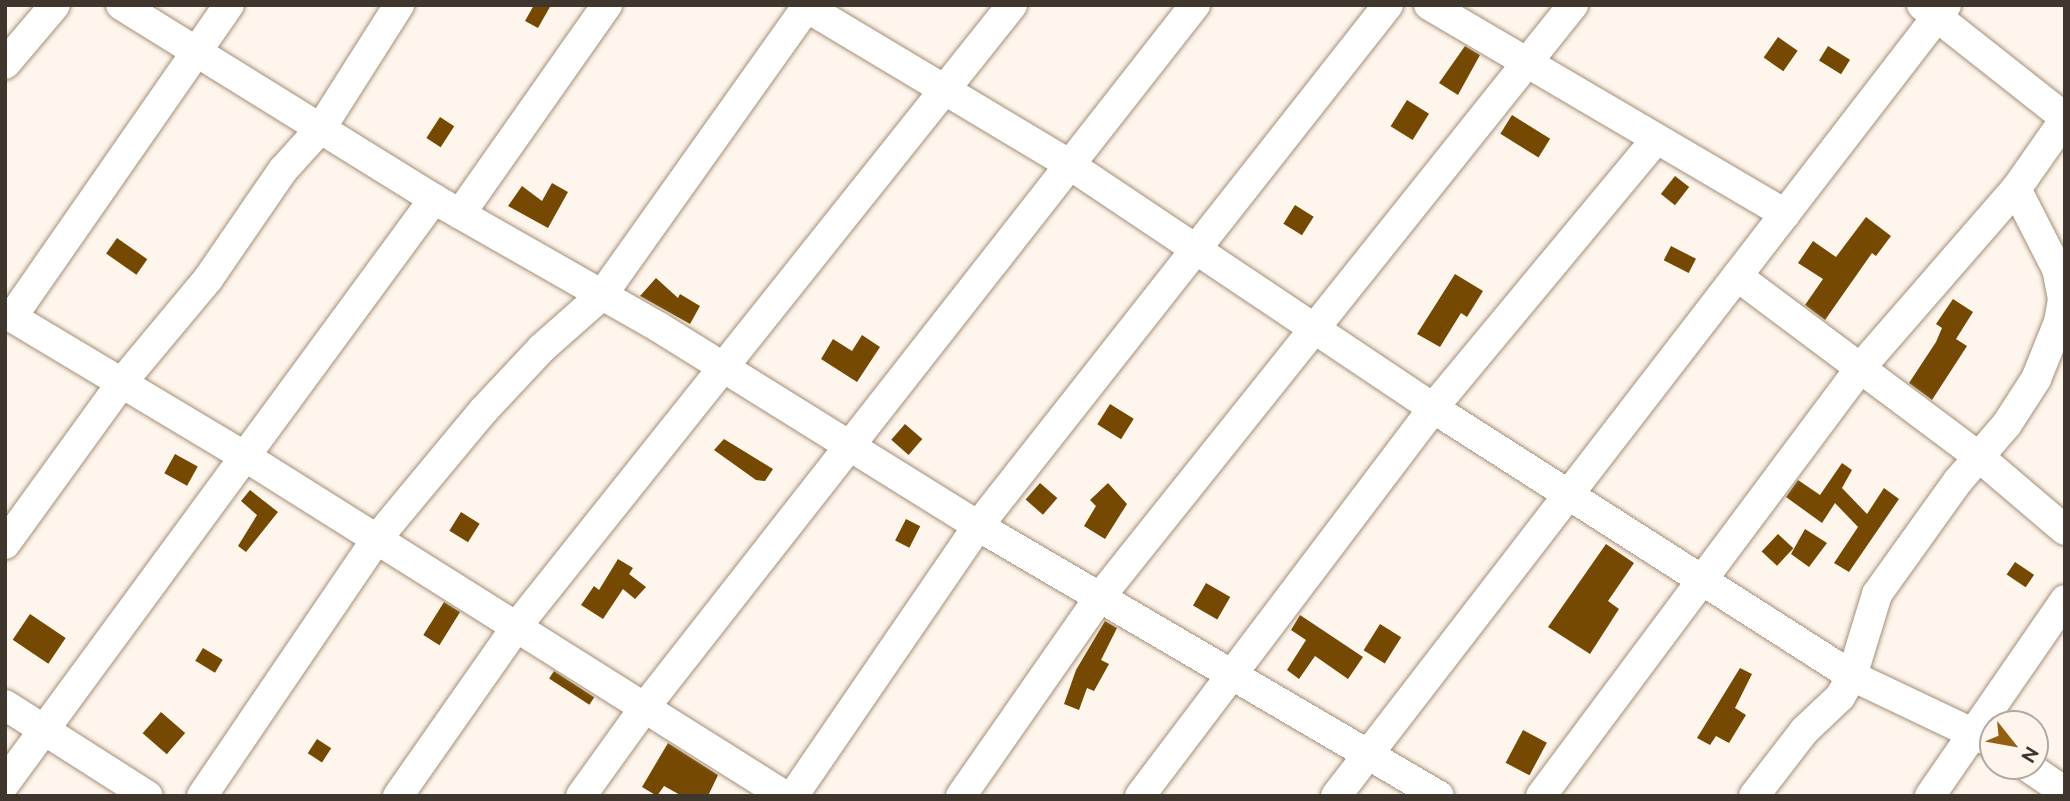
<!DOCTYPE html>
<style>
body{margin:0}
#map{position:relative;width:2070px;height:801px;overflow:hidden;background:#fef5ec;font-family:Raleway,sans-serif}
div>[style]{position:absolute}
.building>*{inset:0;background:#754902;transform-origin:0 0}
.roads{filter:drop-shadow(0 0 2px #a38f78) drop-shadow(0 0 2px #a38f78)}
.minor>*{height:30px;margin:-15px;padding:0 15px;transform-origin:15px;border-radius:15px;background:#fff}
span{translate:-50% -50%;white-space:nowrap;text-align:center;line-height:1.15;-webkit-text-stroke:7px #fef5ec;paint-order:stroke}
.frame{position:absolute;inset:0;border:7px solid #3f362d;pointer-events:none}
.north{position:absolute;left:1979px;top:710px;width:70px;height:70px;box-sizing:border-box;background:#fef5ec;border:2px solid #b2a9a0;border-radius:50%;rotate:121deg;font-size:19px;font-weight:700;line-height:28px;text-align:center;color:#3f362d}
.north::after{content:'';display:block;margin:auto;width:24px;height:32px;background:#936013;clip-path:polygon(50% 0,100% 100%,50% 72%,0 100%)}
</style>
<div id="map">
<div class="building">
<div style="clip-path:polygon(534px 5px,551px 5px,538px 28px,525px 21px)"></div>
<div style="left:1778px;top:37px;width:24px;height:25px;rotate:35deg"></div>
<div style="clip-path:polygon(1465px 46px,1480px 55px,1458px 95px,1439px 83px)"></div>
<div style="left:1828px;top:46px;width:26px;height:17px;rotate:32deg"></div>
<div style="left:1407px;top:100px;width:26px;height:31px;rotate:32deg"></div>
<div style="left:1512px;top:115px;width:45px;height:22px;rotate:32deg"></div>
<div style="left:440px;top:117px;width:17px;height:25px;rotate:33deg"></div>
<div style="left:1675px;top:176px;width:18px;height:23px;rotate:38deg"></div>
<div style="clip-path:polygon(552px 183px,568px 192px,548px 228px,508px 206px,522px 186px,542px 201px)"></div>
<div style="left:1295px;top:205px;width:22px;height:22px;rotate:32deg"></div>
<div style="clip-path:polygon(1866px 217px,1891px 236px,1876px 256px,1872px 253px,1825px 320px,1805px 305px,1823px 279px,1798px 263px,1813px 241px,1836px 257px)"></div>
<div style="left:117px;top:238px;width:37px;height:19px;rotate:35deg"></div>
<div style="left:1671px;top:246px;width:28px;height:16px;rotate:27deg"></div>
<div style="clip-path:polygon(1455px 274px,1483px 291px,1467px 317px,1461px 313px,1440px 347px,1417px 334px)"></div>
<div style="clip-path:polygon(656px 278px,678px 298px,680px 294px,700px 306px,690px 324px,640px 296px)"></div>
<div style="clip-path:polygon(1953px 299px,1973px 312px,1956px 339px,1967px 346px,1932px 400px,1909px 383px,1936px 342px,1942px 328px,1936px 324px)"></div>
<div style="clip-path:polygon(862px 335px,880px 347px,857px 382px,821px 359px,833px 339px,852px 351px)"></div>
<div style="left:1110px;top:404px;width:28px;height:24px;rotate:32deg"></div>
<div style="left:905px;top:424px;width:23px;height:21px;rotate:41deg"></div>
<div style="clip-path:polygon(724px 439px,773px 469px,765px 481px,756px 480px,714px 450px)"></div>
<div style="left:175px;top:454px;width:26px;height:22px;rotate:29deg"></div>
<div style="clip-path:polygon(1842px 463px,1852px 470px,1842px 488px,1867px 514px,1884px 488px,1899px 499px,1849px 572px,1834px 563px,1858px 527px,1835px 503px,1822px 523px,1786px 497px,1798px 480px,1820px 495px)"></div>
<div style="left:1040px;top:483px;width:23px;height:22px;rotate:41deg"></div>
<div style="clip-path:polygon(1108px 483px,1127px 504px,1105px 539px,1084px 526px,1096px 506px,1090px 500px)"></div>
<div style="clip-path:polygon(250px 490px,278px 512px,246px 552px,238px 546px,257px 515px,241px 501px)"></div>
<div style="left:461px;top:512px;width:22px;height:22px;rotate:32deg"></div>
<div style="left:906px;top:519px;width:16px;height:24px;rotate:27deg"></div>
<div style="clip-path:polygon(1805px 529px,1827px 543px,1809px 567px,1791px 554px)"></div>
<div style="left:1778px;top:534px;width:21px;height:24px;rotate:43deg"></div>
<div style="clip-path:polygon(1606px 544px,1634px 563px,1608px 601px,1619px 609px,1590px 654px,1548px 627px)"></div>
<div style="clip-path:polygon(618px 559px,633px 568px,629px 574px,646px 587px,635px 599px,623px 589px,603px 619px,581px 605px,594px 586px,599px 590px)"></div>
<div style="left:2015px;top:562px;width:23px;height:15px;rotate:34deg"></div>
<div style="left:1206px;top:583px;width:28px;height:26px;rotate:30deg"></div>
<div style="left:444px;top:602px;width:19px;height:39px;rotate:32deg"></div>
<div style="left:30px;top:614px;width:43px;height:31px;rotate:34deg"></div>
<div style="clip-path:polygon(1300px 615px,1363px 657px,1348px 679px,1315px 656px,1299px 679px,1287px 670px,1306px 640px,1291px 630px)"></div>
<div style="clip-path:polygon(1105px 621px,1117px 628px,1101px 660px,1109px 664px,1094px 691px,1087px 688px,1079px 710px,1064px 704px,1076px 670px)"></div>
<div style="left:1380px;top:624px;width:25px;height:31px;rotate:32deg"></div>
<div style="left:203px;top:648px;width:23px;height:15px;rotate:31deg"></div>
<div style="clip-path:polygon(1740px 668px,1752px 674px,1735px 708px,1746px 715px,1729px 743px,1716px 736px,1710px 745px,1697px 738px)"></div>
<div style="left:554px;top:671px;width:48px;height:9px;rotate:33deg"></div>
<div style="left:161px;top:712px;width:32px;height:28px;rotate:41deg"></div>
<div style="left:1523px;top:730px;width:27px;height:37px;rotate:28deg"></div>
<div style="left:317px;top:739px;width:17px;height:17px;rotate:33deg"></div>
<div style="clip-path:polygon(668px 743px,718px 775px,708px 796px,682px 796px,664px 786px,657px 796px,642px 787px)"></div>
</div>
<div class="roads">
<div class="minor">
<div style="left:121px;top:5px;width:368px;rotate:31.8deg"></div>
<div style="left:434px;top:199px;width:260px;rotate:29.7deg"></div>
<div style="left:660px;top:328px;width:375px;rotate:31.9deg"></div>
<div style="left:978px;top:526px;width:534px;rotate:30.36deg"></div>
<div style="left:803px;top:5px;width:311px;rotate:30.9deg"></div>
<div style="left:1070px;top:165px;width:437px;rotate:33.8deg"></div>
<div style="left:1433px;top:408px;width:497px;rotate:32.6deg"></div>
<div style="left:1852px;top:676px;width:156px;rotate:25.4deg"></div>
<div style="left:1429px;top:5px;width:413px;rotate:30.4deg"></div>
<div style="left:1922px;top:5px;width:182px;rotate:38.3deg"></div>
<div style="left:5px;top:64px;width:77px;rotate:-49.7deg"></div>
<div style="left:460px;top:214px;width:256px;rotate:-54.9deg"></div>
<div style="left:1737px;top:276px;width:301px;rotate:36.8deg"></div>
<div style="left:1978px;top:456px;width:114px;rotate:40.4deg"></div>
<div style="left:5px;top:313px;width:281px;rotate:30.9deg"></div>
<div style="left:246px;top:457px;width:637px;rotate:32.17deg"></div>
<div style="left:12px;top:317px;width:380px;rotate:-55.2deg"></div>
<div style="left:5px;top:544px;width:201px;rotate:-54.1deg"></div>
<div style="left:123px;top:381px;width:133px;rotate:-50.2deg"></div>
<div style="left:208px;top:279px;width:132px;rotate:-55.5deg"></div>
<div style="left:283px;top:170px;width:57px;rotate:-47.9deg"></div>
<div style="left:321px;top:128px;width:146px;rotate:-57.6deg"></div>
<div style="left:5px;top:705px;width:169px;rotate:32.5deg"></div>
<div style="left:2027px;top:766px;width:46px;rotate:34.4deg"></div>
<div style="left:5px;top:783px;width:725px;rotate:-53.7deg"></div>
<div style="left:202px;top:796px;width:308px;rotate:-55.8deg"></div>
<div style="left:375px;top:541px;width:169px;rotate:-50.3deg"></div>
<div style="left:483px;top:411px;width:86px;rotate:-46.9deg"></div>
<div style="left:542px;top:348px;width:80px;rotate:-41.5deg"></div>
<div style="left:602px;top:295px;width:356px;rotate:-54.6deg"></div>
<div style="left:398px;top:796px;width:208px;rotate:-55deg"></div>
<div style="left:517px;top:626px;width:794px;rotate:-51.44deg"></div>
<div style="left:581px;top:796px;width:110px;rotate:-54.3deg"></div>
<div style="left:645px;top:707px;width:892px;rotate:-51.92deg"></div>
<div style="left:793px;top:796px;width:327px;rotate:-55.6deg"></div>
<div style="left:978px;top:526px;width:663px;rotate:-51.8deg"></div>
<div style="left:961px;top:796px;width:243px;rotate:-55.1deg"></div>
<div style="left:1100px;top:597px;width:758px;rotate:-51.38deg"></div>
<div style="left:1140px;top:796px;width:486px;rotate:-52.9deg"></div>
<div style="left:1433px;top:408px;width:349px;rotate:-50.3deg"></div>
<div style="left:1336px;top:796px;width:999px;rotate:-52.36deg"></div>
<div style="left:1541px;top:796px;width:535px;rotate:-53.28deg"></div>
<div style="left:1861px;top:367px;width:236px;rotate:-49deg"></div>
<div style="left:2016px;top:189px;width:85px;rotate:-55deg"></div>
<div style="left:1754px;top:796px;width:82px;rotate:-52.4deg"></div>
<div style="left:1804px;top:731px;width:50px;rotate:-43.4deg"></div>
<div style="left:1840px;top:697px;width:24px;rotate:-60deg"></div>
<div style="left:1852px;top:676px;width:86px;rotate:-73deg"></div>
<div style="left:1877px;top:594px;width:139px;rotate:-54.4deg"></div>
<div style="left:1958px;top:481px;width:75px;rotate:-49.3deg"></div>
<div style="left:2007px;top:424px;width:54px;rotate:-57.2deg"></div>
<div style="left:2036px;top:379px;width:61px;rotate:-68deg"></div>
<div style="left:2059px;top:322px;width:23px;rotate:-80deg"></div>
<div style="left:2063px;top:299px;width:31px;rotate:-101deg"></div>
<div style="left:2057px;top:269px;width:90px;rotate:-117.1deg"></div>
<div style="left:1930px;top:796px;width:238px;rotate:-55.4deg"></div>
</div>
</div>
<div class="frame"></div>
<div class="north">N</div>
</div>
